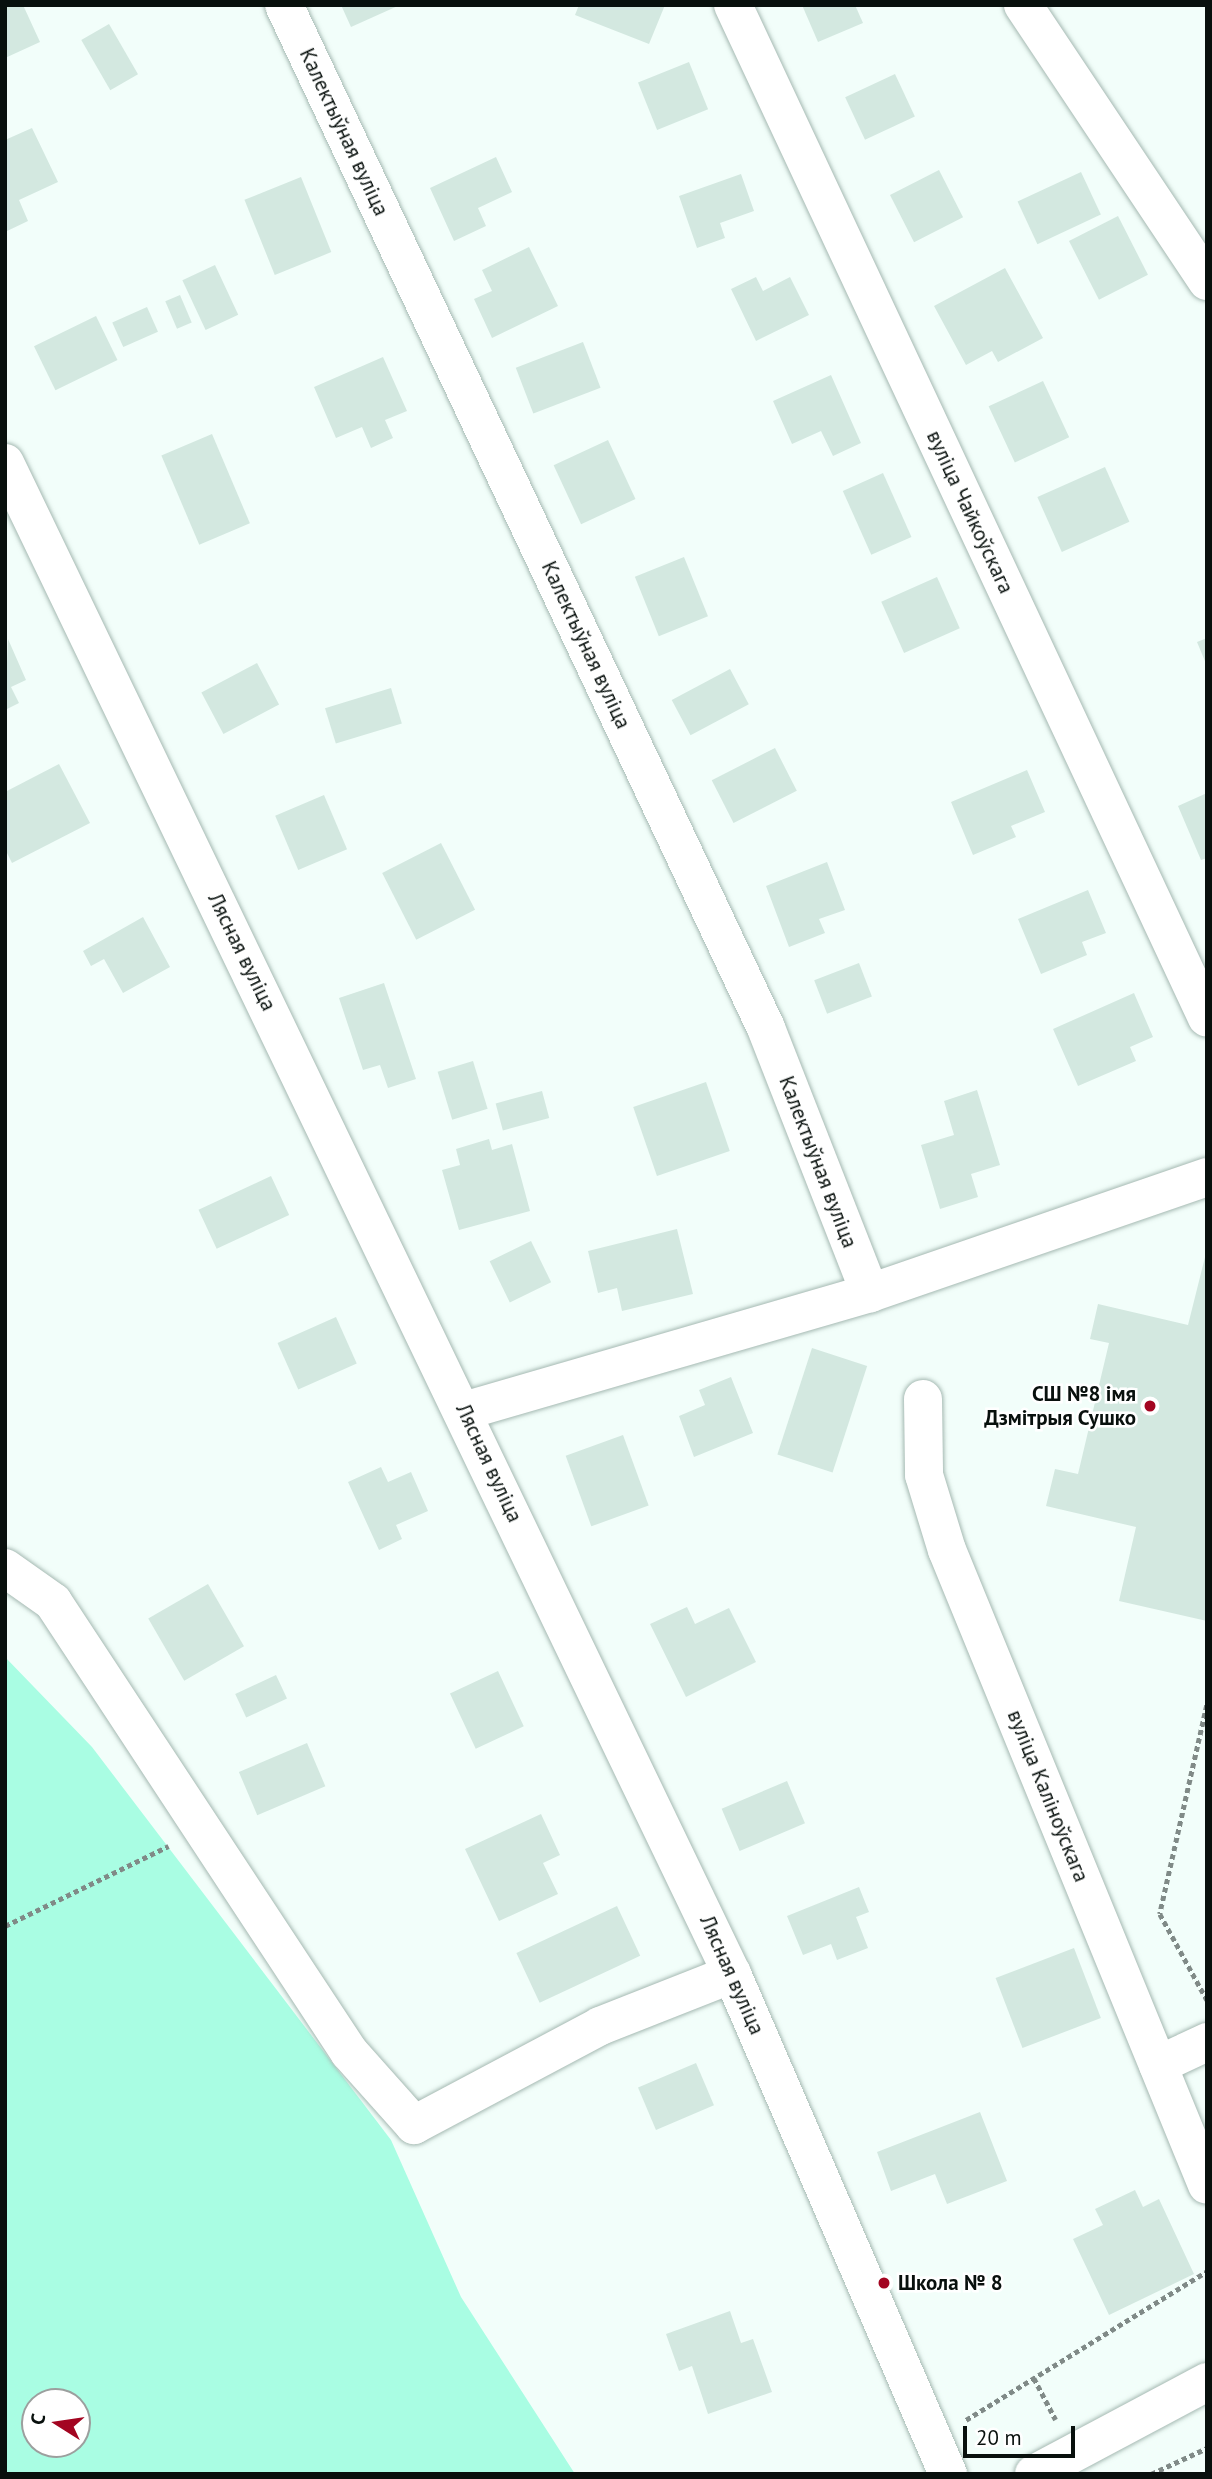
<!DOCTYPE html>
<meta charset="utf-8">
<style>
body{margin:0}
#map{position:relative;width:1212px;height:2479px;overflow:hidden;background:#f2fefa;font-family:"PT Sans",sans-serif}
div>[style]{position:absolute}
.green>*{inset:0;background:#a9fde3}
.building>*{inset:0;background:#d3e8e0;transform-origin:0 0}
.path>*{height:4.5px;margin-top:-2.25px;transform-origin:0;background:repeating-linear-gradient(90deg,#808a87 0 5px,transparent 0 8.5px)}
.roads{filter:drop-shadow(0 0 2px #a5b9b2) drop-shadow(0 0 2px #a5b9b2)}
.minor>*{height:38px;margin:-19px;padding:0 19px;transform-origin:19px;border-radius:19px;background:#fff}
.dots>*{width:19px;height:19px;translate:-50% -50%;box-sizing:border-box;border:4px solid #fff;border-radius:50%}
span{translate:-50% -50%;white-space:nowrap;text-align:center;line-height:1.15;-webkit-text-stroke:5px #fff;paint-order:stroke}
.street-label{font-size:21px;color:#08100d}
.poi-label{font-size:21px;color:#08100d;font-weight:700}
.right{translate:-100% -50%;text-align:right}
.left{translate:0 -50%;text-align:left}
.frame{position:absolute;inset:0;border:7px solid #08100d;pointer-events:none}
.north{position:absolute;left:21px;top:2388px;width:70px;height:70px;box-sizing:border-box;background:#fff;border:2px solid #9c9f9e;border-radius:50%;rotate:282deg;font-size:19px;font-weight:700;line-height:28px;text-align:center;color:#08100d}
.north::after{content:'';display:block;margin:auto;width:24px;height:32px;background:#a30521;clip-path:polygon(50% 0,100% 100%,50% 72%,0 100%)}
.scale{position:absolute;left:963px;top:2426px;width:112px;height:32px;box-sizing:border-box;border:4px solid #08100d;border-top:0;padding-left:9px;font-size:21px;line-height:24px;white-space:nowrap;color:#08100d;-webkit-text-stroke:5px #fff;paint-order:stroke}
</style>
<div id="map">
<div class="green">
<div style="clip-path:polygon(evenodd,5px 1657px,92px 1747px,391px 2140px,461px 2297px,575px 2474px,5px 2474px,5px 1657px,35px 2402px,77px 2402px,77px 2444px,35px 2444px,35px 2402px)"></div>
</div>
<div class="building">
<div style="clip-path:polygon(5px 5px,23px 5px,40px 42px,5px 58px)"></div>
<div style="clip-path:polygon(341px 5px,400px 5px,351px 27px)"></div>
<div style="clip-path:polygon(579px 5px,665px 5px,649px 44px,575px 15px)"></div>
<div style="clip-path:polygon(802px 5px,855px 5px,863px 23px,818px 42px)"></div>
<div style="left:109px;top:24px;width:58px;height:32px;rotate:60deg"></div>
<div style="left:689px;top:62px;width:51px;height:55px;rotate:68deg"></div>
<div style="left:895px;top:74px;width:47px;height:55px;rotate:65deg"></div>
<div style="clip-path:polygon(32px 128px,58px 182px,19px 200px,28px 221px,5px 232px,5px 140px)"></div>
<div style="clip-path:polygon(496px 157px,512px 192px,478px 208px,486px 226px,454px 241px,430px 188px)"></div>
<div style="left:939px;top:170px;width:53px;height:55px;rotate:63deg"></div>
<div style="left:1081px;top:172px;width:47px;height:70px;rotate:65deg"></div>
<div style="clip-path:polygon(741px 174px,754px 211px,720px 223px,725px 238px,697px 248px,679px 196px)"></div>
<div style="left:301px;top:177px;width:81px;height:61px;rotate:68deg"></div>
<div style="left:1118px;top:216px;width:66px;height:55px;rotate:63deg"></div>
<div style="clip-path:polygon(529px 247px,558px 306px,492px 338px,474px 299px,492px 291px,482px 270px)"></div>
<div style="left:215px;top:265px;width:55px;height:36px;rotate:65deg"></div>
<div style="clip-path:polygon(1005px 268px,1043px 338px,998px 362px,992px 351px,966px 365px,934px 306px)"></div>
<div style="clip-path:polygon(756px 277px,763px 291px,790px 277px,809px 315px,756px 341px,731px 289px)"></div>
<div style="left:180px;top:295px;width:30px;height:16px;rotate:67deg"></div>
<div style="left:147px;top:307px;width:27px;height:38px;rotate:66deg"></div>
<div style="left:96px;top:316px;width:49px;height:69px;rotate:64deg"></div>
<div style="left:583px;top:342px;width:49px;height:72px;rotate:69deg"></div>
<div style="clip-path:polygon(383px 357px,407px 411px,385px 420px,393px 438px,371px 448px,362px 427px,336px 438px,314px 387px)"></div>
<div style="clip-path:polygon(831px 375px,861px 443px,833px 456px,821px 431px,792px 444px,773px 401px)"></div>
<div style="left:1043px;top:381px;width:62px;height:60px;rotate:65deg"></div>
<div style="left:212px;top:434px;width:97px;height:55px;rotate:67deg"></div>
<div style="left:608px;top:440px;width:65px;height:60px;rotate:65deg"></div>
<div style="left:1105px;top:467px;width:60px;height:74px;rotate:66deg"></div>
<div style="left:883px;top:473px;width:70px;height:44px;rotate:66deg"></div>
<div style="left:684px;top:557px;width:64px;height:53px;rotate:68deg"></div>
<div style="left:937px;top:577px;width:56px;height:61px;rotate:66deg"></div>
<div style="clip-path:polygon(1207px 638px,1207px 666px,1197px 642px)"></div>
<div style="clip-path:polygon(8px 639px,26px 680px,11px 687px,19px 703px,5px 710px)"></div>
<div style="left:257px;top:663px;width:47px;height:63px;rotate:62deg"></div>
<div style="left:730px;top:669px;width:40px;height:66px;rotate:62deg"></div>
<div style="left:391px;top:688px;width:37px;height:69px;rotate:73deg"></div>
<div style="left:775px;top:748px;width:48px;height:71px;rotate:63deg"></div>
<div style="clip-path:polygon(59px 764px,90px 823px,12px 863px,5px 849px,5px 792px)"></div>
<div style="clip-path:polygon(1027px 770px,1045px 812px,1011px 826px,1016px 837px,973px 855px,951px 802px)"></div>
<div style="clip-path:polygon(1207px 793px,1207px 858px,1201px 860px,1178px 806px)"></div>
<div style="left:324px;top:795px;width:59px;height:53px;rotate:67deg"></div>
<div style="left:441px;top:843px;width:75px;height:66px;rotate:63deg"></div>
<div style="clip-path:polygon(827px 862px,845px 910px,819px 919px,825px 933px,789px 947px,766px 886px)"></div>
<div style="clip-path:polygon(1088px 890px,1106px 933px,1082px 942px,1087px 955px,1041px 974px,1018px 919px)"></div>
<div style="clip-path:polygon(143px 917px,170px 967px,123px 993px,104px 959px,91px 966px,83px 951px)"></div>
<div style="left:859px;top:963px;width:36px;height:48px;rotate:69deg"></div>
<div style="clip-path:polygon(384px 983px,416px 1079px,388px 1088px,380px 1065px,363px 1070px,339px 998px)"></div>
<div style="clip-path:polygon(1134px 993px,1153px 1037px,1130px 1047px,1136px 1061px,1078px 1086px,1053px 1029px)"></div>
<div style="left:473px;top:1061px;width:50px;height:37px;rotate:73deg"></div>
<div style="left:706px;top:1082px;width:73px;height:77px;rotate:71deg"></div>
<div style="clip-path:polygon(977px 1090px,1000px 1165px,971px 1174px,978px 1197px,940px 1209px,921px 1145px,954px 1135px,944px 1101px)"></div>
<div style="left:542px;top:1091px;width:28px;height:48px;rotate:75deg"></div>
<div style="clip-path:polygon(489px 1139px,492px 1150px,512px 1144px,530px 1211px,459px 1230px,442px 1170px,460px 1165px,456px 1149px)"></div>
<div style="left:271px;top:1176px;width:43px;height:80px;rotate:65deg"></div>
<div style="clip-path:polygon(677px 1229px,693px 1294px,622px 1311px,617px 1288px,598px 1293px,588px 1251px)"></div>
<div style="left:531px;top:1241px;width:46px;height:46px;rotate:64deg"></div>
<div style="clip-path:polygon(1207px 1249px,1207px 1621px,1119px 1601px,1136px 1527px,1046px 1506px,1055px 1469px,1078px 1474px,1109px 1343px,1090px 1339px,1098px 1304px,1188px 1325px)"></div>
<div style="left:336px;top:1317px;width:51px;height:64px;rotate:66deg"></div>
<div style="left:812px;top:1348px;width:58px;height:112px;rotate:18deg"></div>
<div style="clip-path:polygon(731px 1377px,753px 1433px,694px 1457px,679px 1416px,705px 1405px,699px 1390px)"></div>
<div style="left:623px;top:1435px;width:75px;height:61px;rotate:70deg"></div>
<div style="clip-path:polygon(381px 1467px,388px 1482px,411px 1472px,428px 1511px,396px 1525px,402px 1539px,379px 1550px,348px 1482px)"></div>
<div style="left:208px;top:1584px;width:72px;height:69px;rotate:60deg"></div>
<div style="clip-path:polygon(687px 1607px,695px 1624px,729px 1608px,756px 1662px,686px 1697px,650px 1624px)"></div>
<div style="left:498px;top:1671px;width:61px;height:53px;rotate:65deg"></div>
<div style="left:276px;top:1675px;width:26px;height:45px;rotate:65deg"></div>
<div style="left:307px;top:1743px;width:47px;height:74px;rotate:67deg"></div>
<div style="left:787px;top:1781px;width:46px;height:71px;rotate:67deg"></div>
<div style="clip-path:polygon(541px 1814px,560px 1855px,543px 1863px,558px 1894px,499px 1921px,465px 1849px)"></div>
<div style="clip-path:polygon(859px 1887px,869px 1912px,856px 1917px,868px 1948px,837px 1960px,831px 1944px,803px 1955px,787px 1916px)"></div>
<div style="left:617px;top:1906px;width:55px;height:111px;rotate:65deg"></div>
<div style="left:1074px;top:1948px;width:75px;height:84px;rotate:69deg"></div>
<div style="left:696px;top:2063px;width:46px;height:63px;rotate:67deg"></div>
<div style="clip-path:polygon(980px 2112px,1007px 2181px,947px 2204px,935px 2174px,891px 2191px,877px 2152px)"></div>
<div style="clip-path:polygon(1135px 2190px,1143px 2207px,1159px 2199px,1194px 2274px,1109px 2315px,1073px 2239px,1103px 2225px,1095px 2209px)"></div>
<div style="clip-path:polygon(730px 2311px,741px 2343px,753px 2339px,772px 2392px,708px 2414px,692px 2366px,679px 2371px,666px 2334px)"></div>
</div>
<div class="path">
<div style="left:1207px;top:1705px;width:214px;rotate:102.7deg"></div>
<div style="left:1160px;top:1914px;width:98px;rotate:61.3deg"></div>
<div style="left:5px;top:1926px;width:182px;rotate:-26.1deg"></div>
<div style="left:1034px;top:2378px;width:47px;rotate:62.4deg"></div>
<div style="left:966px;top:2420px;width:283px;rotate:-31.7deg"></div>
<div style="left:1151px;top:2474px;width:62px;rotate:-24.9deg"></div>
</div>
<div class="roads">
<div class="minor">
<div style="left:284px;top:5px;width:1131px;rotate:64.77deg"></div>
<div style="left:766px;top:1028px;width:285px;rotate:68.6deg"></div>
<div style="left:733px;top:5px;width:1118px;rotate:64.92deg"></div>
<div style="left:1023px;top:5px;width:332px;rotate:56.3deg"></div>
<div style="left:5px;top:463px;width:1677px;rotate:64.31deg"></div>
<div style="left:732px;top:1974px;width:545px;rotate:66.64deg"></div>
<div style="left:923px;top:1399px;width:76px;rotate:89.2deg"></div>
<div style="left:924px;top:1475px;width:78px;rotate:73deg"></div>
<div style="left:947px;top:1550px;width:686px;rotate:67.73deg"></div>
<div style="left:464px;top:1411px;width:423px;rotate:-16.2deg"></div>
<div style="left:870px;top:1293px;width:356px;rotate:-19deg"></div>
<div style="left:5px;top:1568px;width:59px;rotate:35.3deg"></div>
<div style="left:53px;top:1602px;width:539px;rotate:56.66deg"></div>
<div style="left:349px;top:2052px;width:98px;rotate:48.3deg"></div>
<div style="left:414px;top:2125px;width:211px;rotate:-28deg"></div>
<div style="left:600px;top:2026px;width:142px;rotate:-21.5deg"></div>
<div style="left:1158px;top:2065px;width:54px;rotate:-25.1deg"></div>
<div style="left:1034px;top:2474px;width:196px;rotate:-28deg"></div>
</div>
</div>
<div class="dots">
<div style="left:1150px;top:1406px;background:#a30521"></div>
<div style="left:884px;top:2283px;background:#a30521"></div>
</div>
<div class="street-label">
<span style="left:344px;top:132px;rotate:65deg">Калектыўная вуліца</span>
<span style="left:970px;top:512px;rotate:65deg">вуліца Чайкоўскага</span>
<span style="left:586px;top:645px;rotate:65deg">Калектыўная вуліца</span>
<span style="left:242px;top:952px;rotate:64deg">Лясная вуліца</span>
<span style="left:818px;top:1162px;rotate:69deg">Калектыўная вуліца</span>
<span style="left:489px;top:1463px;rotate:65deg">Лясная вуліца</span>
<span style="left:1048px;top:1796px;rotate:68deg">вуліца Каліноўскага</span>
<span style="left:732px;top:1975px;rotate:66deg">Лясная вуліца</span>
</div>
<div class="poi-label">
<span class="right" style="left:1136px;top:1406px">СШ №8 імя<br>Дзмітрыя Сушко</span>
<span class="left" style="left:898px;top:2283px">Школа № 8</span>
</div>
<div class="frame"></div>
<div class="north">С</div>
<div class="scale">20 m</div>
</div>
